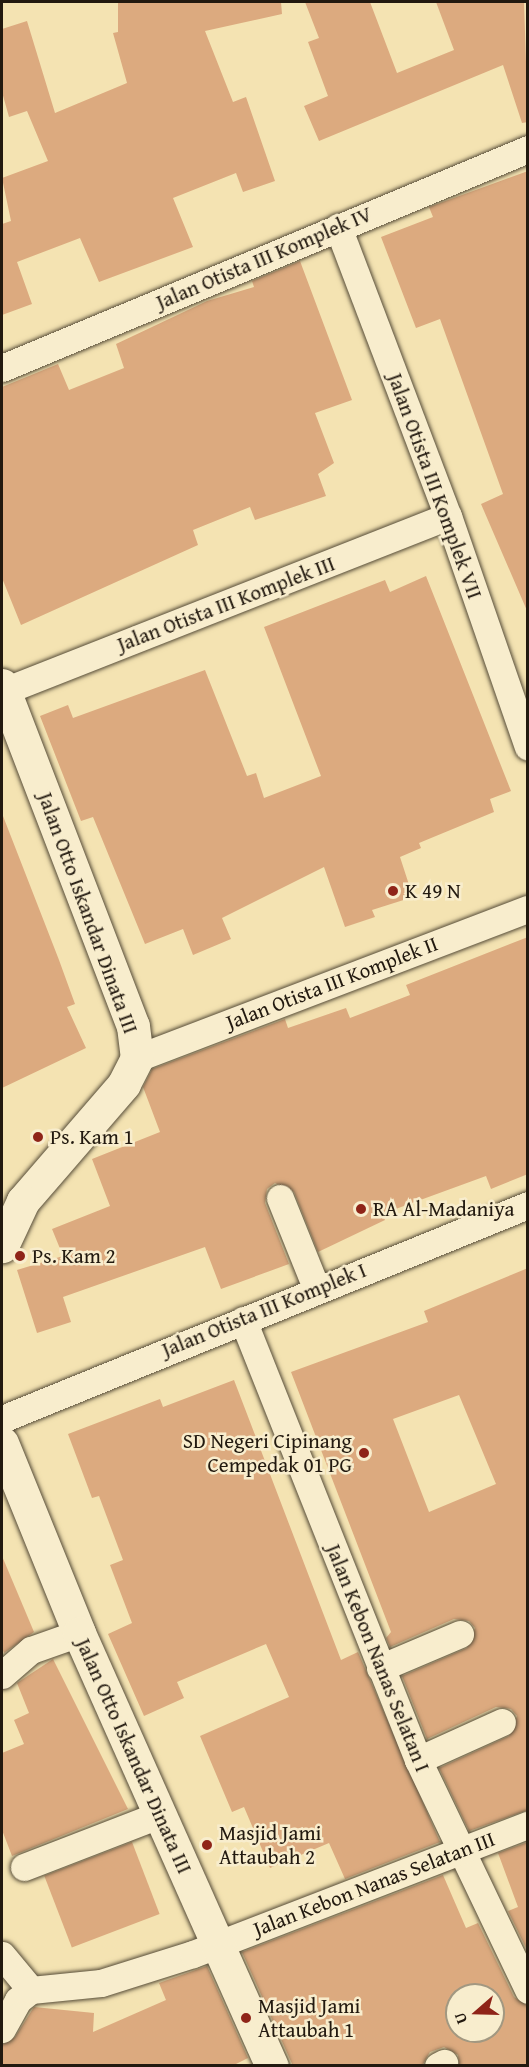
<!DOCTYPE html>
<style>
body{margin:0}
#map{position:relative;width:529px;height:2067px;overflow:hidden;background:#f4e3b2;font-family:"Gentium Book Plus",serif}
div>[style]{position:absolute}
.building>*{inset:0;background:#dcaa7f;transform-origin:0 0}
.roads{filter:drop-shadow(0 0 2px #564c38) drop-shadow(0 0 2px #564c38)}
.street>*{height:27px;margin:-13.5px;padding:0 13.5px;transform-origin:13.5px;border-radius:13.5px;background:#f8edcd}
.secondary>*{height:33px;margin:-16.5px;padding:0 16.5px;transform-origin:16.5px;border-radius:16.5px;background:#f8edcd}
.dots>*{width:16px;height:16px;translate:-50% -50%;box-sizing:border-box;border:3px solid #f8edcd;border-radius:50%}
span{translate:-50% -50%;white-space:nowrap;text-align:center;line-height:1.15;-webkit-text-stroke:5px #f8edcd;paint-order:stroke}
.street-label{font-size:21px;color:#22190f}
.poi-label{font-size:21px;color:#22190f}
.left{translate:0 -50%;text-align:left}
.right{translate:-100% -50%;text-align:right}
.frame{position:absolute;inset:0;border:3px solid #22190f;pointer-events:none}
.north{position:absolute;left:445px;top:1983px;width:60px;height:60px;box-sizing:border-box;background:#f8edcd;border:2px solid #a29881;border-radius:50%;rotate:250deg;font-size:16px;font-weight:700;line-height:24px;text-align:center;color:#22190f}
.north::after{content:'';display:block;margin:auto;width:21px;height:27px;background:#8f2418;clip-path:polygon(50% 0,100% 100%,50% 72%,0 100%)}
</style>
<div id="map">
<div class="building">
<div style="clip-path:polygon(118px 2px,281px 2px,282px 14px,205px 31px,233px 102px,246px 97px,275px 181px,243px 192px,236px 173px,173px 198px,193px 247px,99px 282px,80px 238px,17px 262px,32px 304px,2px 315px,2px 224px,11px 221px,2px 178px,48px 161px,27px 111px,9px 117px,2px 92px,2px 29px,27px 21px,55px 113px,127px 83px,113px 33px,118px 32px)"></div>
<div style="clip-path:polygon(305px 2px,370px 2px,397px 73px,454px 50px,436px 2px,524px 2px,528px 122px,522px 123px,503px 65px,319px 141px,304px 106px,328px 96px,308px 42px,319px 38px)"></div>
<div style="clip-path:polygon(528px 171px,528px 613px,481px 504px,503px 494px,440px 319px,416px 328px,381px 237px,433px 217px,429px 207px)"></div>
<div style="clip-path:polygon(300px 261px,352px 400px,315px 413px,334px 463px,318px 474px,326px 496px,255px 520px,250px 507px,193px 530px,198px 545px,21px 625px,2px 578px,2px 387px,58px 364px,69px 390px,124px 368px,116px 344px,207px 301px,254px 287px,252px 281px)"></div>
<div style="clip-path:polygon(426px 576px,511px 791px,490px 799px,494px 812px,419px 843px,421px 848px,400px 857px,413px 897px,372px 910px,375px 917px,345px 927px,324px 867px,222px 918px,231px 939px,193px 955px,183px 929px,145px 944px,93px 817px,81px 821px,40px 716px,68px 705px,73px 718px,205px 670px,247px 776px,256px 773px,264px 798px,321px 776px,264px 627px,385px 580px,390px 592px)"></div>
<div style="clip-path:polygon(3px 816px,59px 960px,75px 1004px,67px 1007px,86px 1048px,2px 1088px)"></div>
<div style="clip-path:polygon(528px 937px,528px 1174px,491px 1189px,486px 1176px,382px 1214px,385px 1220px,318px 1252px,294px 1192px,275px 1183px,267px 1189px,265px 1203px,289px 1264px,221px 1289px,205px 1247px,63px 1297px,71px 1322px,37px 1333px,17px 1270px,63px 1256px,52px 1229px,110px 1206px,92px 1159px,160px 1132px,143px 1087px,152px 1069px,285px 1019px,288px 1028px,346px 1008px,350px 1018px,410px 995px,406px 985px)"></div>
<div style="clip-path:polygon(evenodd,528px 1268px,528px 1810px,469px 1831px,439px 1768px,509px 1736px,517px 1716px,511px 1709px,496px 1707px,427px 1739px,402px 1676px,467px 1648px,475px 1628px,469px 1621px,454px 1619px,390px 1647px,386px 1638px,391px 1632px,291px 1372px,428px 1322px,424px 1311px,528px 1268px,459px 1395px,496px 1484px,429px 1512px,393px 1419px,459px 1395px)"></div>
<div style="clip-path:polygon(234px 1380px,341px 1660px,358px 1652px,440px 1842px,345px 1879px,329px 1843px,270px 1868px,244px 1807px,232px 1812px,200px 1736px,289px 1697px,266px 1644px,177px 1682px,184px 1698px,144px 1716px,108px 1634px,132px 1623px,110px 1565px,123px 1560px,99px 1496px,92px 1498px,68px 1434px,160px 1399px,163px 1407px)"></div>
<div style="clip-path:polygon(2px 1556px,34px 1632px,4px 1653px,2px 1648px)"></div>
<div style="clip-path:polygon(53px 1659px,128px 1809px,12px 1856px,2px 1830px,2px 1753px,24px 1744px,14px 1720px,29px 1713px,17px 1683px)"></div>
<div style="left:132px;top:1842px;width:77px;height:94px;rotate:69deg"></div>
<div style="clip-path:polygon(528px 1842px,528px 1952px,508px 1911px,518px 1907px,498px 1853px)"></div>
<div style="clip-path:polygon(evenodd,443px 1875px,466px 1928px,478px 1923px,514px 1997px,528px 2006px,528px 2066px,459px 2066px,458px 2055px,444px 2047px,430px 2052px,422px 2066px,293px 2066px,242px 1952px,443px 1875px,457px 1995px,493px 1995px,493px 2031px,457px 2031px,457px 1995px)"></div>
<div style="clip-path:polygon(207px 1966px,248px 2058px,232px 2066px,2px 2066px,2px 2045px,15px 2037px,34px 2007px,94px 2013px,93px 2032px,166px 2000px,159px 1983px)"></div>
</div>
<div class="roads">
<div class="street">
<div style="left:338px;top:227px;width:309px;rotate:69.2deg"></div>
<div style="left:448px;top:516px;width:244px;rotate:70.9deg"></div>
<div style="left:2px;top:368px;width:570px;rotate:-22.6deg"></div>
<div style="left:4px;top:691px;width:477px;rotate:-21.5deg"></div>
<div style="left:137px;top:1058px;width:418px;rotate:-20.9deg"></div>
<div style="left:280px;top:1198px;width:99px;rotate:68.1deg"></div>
<div style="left:243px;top:1320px;width:474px;rotate:68.3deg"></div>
<div style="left:418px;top:1760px;width:255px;rotate:64.4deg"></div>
<div style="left:2px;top:1419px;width:568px;rotate:-22.14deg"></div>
<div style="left:380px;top:1668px;width:87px;rotate:-23deg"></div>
<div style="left:2px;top:1675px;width:38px;rotate:-41deg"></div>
<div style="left:31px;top:1650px;width:51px;rotate:-19.5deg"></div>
<div style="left:418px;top:1760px;width:92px;rotate:-24.3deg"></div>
<div style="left:24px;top:1867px;width:145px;rotate:-21.1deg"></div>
<div style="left:2px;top:1955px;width:45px;rotate:50.4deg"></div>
<div style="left:2px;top:2029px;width:33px;rotate:-61deg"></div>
<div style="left:18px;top:2000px;width:16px;rotate:-38deg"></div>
<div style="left:31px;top:1990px;width:70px;rotate:-5.7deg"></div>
<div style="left:101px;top:1983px;width:96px;rotate:-17.5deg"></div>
<div style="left:193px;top:1954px;width:359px;rotate:-21.1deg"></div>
<div style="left:438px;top:2066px;width:7px;rotate:-27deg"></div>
</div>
<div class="secondary">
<div style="left:2px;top:685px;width:365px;rotate:69deg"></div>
<div style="left:133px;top:1026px;width:32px;rotate:83deg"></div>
<div style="left:137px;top:1058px;width:29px;rotate:117deg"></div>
<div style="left:124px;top:1084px;width:155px;rotate:130.8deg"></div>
<div style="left:23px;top:1201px;width:50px;rotate:115deg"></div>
<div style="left:2px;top:1443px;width:205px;rotate:67.9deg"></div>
<div style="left:79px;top:1633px;width:474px;rotate:66deg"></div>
</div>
</div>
<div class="dots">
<div style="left:393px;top:891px;background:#8f2418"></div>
<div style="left:38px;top:1137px;background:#8f2418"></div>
<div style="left:361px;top:1209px;background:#8f2418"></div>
<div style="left:20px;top:1256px;background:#8f2418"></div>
<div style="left:364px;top:1453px;background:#8f2418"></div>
<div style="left:207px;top:1845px;background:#8f2418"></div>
<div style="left:246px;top:2018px;background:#8f2418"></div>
</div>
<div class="street-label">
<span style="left:264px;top:258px;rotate:-23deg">Jalan Otista III Komplek IV</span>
<span style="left:435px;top:486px;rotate:70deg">Jalan Otista III Komplek VII</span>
<span style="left:226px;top:604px;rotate:-21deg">Jalan Otista III Komplek III</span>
<span style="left:88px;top:913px;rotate:70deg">Jalan Otto Iskandar Dinata III</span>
<span style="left:332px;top:983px;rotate:-21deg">Jalan Otista III Komplek II</span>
<span style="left:264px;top:1310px;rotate:-22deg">Jalan Otista III Komplek I</span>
<span style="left:378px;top:1658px;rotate:68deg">Jalan Kebon Nanas Selatan I</span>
<span style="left:134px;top:1756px;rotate:66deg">Jalan Otto Iskandar Dinata III</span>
<span style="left:374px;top:1884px;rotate:-21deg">Jalan Kebon Nanas Selatan III</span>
</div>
<div class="poi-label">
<span class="left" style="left:405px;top:891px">K 49 N</span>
<span class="left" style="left:50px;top:1137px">Ps. Kam 1</span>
<span class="left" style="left:373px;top:1209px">RA Al-Madaniya</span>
<span class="left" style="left:32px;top:1256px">Ps. Kam 2</span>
<span class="right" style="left:352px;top:1453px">SD Negeri Cipinang<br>Cempedak 01 PG</span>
<span class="left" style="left:219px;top:1845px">Masjid Jami<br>Attaubah 2</span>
<span class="left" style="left:258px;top:2018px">Masjid Jami<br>Attaubah 1</span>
</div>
<div class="frame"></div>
<div class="north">U</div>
</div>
